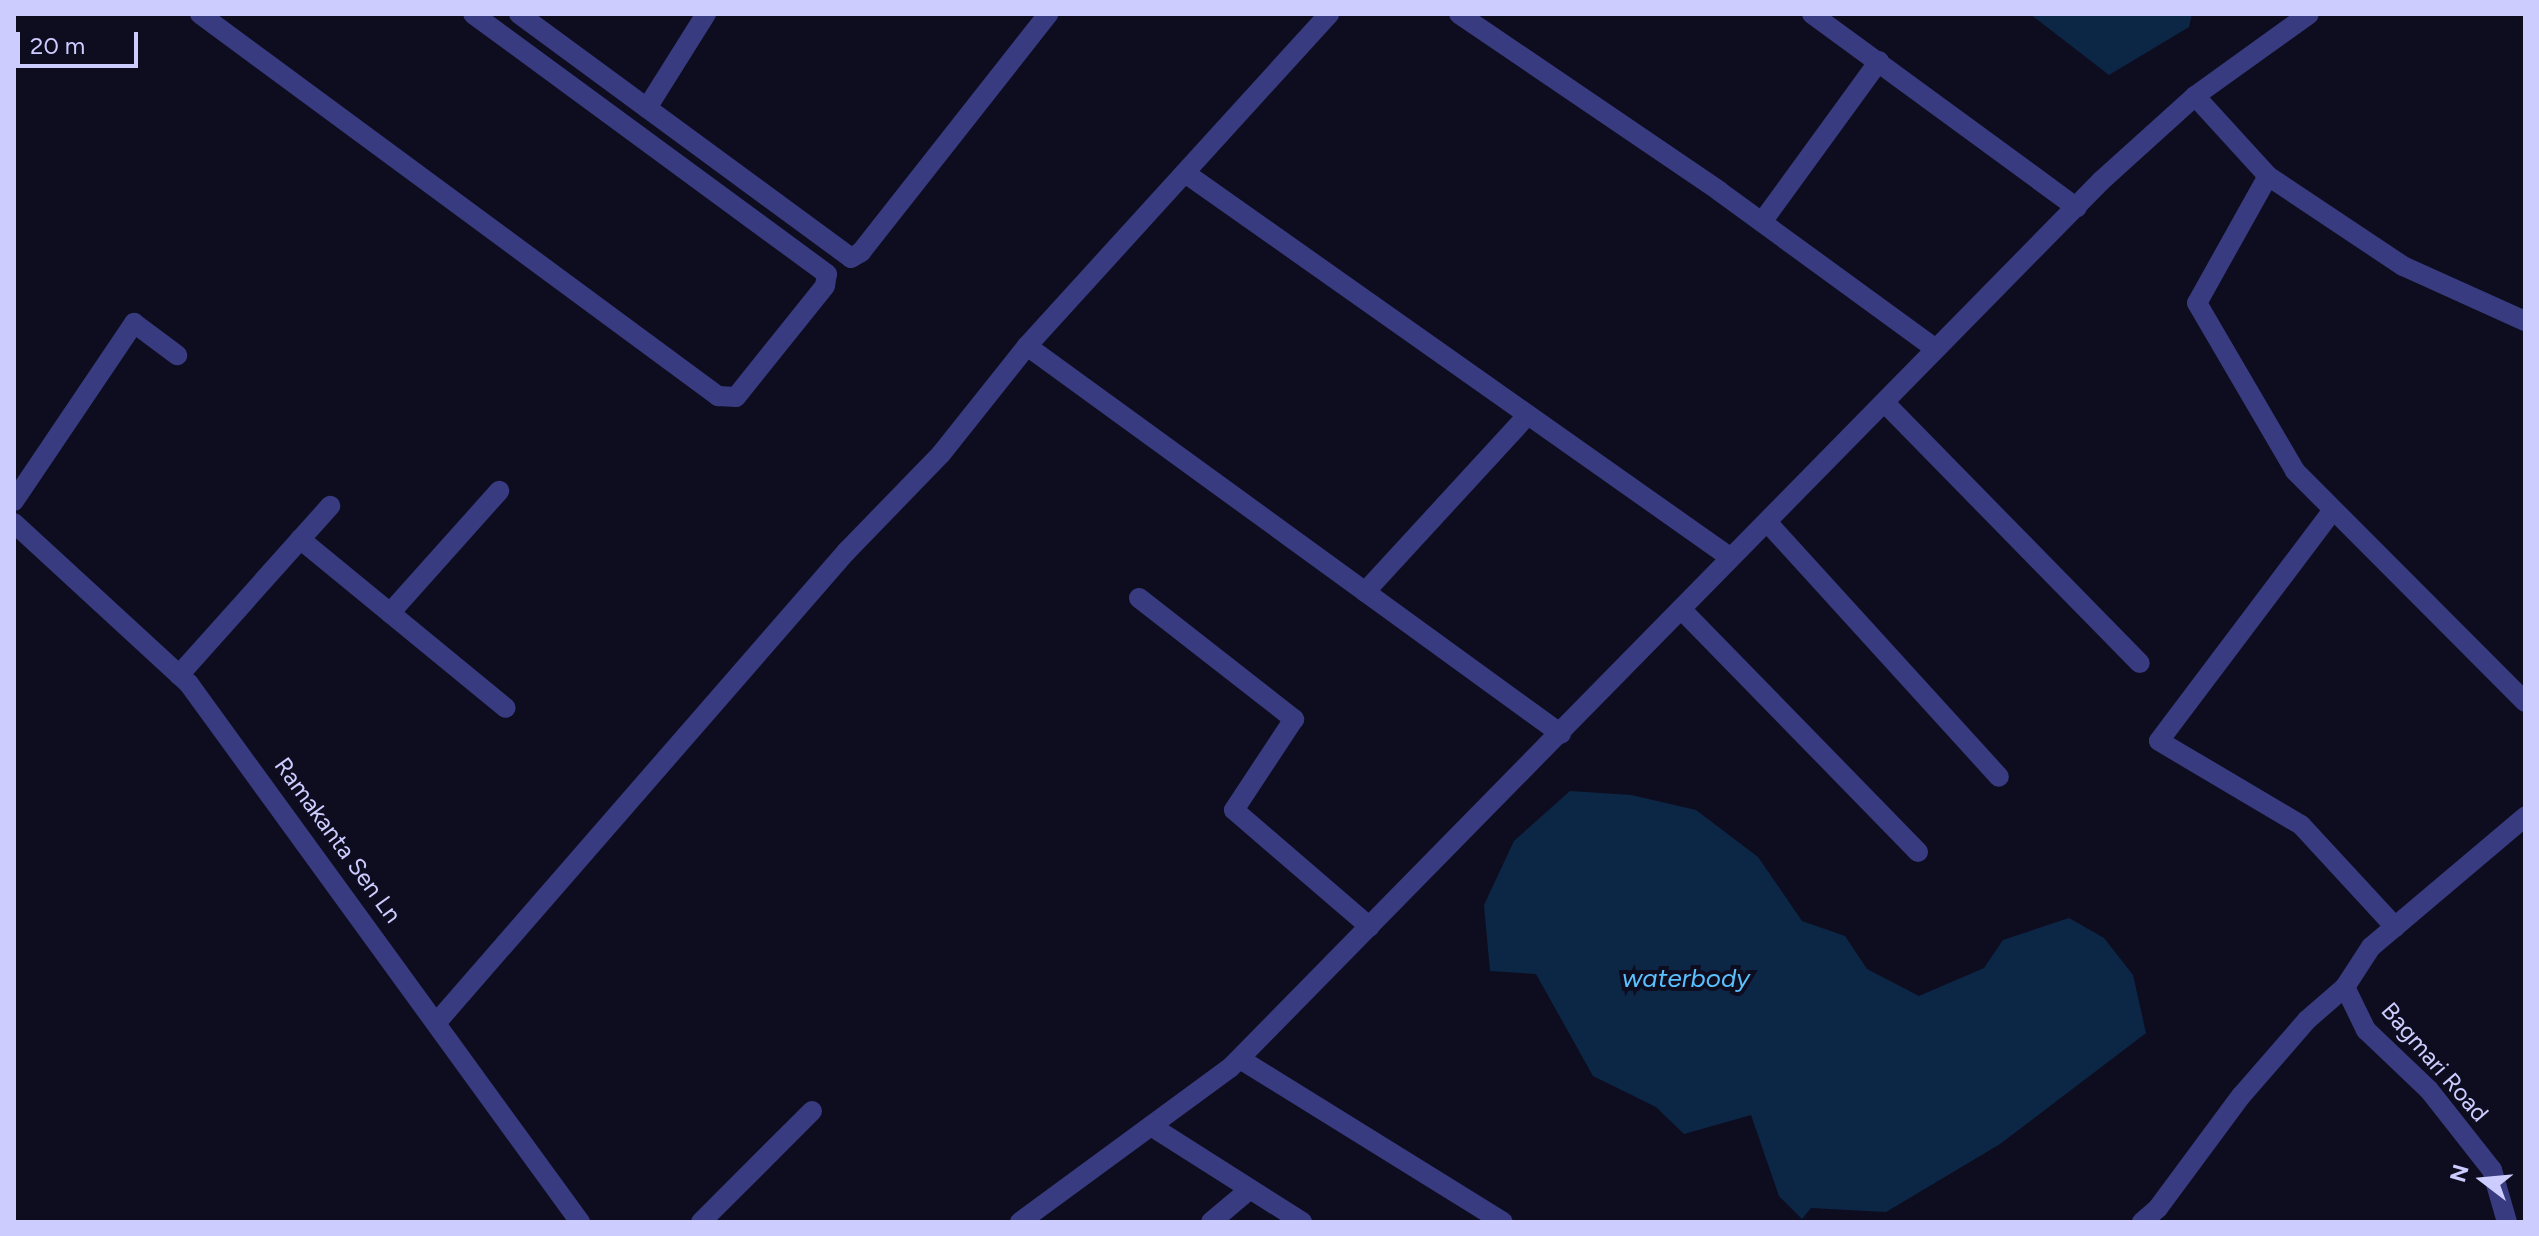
<!DOCTYPE html>
<style>
body{margin:0}
#map{position:relative;width:2539px;height:1236px;overflow:hidden;background:#0e0d20;font-family:Figtree,sans-serif}
div>[style]{position:absolute}
.water>*{inset:0;background:#0c2745}
.minor>*{height:20px;margin:-10px;padding:0 10px;transform-origin:10px;border-radius:10px;background:#383b7f}
span{translate:-50% -50%;white-space:nowrap;text-align:center;line-height:1.15;-webkit-text-stroke:8px #0e0d20;paint-order:stroke}
.street-label{font-size:24px;color:#cdccff}
.water-label{font-size:26px;color:#5ac1ff;font-style:italic}
.frame{position:absolute;inset:0;border:16px solid #cdccff;pointer-events:none}
.north{position:absolute;left:2443px;top:1140px;width:80px;height:80px;-webkit-text-stroke:6px #0e0d20;paint-order:stroke;rotate:286deg;font-size:22px;font-weight:700;line-height:32px;text-align:center;color:#cdccff}
.north::after{content:'';display:block;margin:auto;width:28px;height:36px;background:#cdccff;clip-path:polygon(50% 0,100% 100%,50% 72%,0 100%)}
.scale{position:absolute;left:16px;top:32px;width:122px;height:36px;box-sizing:border-box;border:4px solid #cdccff;border-top:0;padding-left:10px;font-size:24px;line-height:28px;white-space:nowrap;color:#cdccff;-webkit-text-stroke:6px #0e0d20;paint-order:stroke}
</style>
<div id="map">
<div class="water">
<div style="clip-path:polygon(2030px 14px,2192px 14px,2189px 27px,2109px 75px)"></div>
<div style="clip-path:polygon(1570px 791px,1631px 795px,1696px 810px,1758px 857px,1802px 921px,1845px 936px,1867px 969px,1919px 996px,1984px 968px,2003px 940px,2069px 918px,2104px 938px,2133px 975px,2146px 1033px,2000px 1144px,1886px 1212px,1811px 1208px,1802px 1219px,1779px 1196px,1751px 1115px,1684px 1134px,1656px 1107px,1593px 1076px,1536px 974px,1490px 971px,1484px 905px,1514px 841px)"></div>
</div>
<div class="minor">
<div style="left:200px;top:14px;width:644px;rotate:36.41deg"></div>
<div style="left:718px;top:396px;width:18px;rotate:3deg"></div>
<div style="left:736px;top:397px;width:142px;rotate:-51.3deg"></div>
<div style="left:825px;top:286px;width:12px;rotate:-81deg"></div>
<div style="left:827px;top:274px;width:439px;rotate:-143.7deg"></div>
<div style="left:519px;top:14px;width:412px;rotate:36.3deg"></div>
<div style="left:851px;top:258px;width:12px;rotate:-31deg"></div>
<div style="left:861px;top:252px;width:303px;rotate:-51.8deg"></div>
<div style="left:1459px;top:14px;width:315px;rotate:34.2deg"></div>
<div style="left:1719px;top:191px;width:268px;rotate:36.1deg"></div>
<div style="left:1812px;top:14px;width:328px;rotate:36.2deg"></div>
<div style="left:2195px;top:96px;width:108px;rotate:47.6deg"></div>
<div style="left:2268px;top:176px;width:145px;rotate:119.2deg"></div>
<div style="left:2197px;top:303px;width:194px;rotate:59.7deg"></div>
<div style="left:2295px;top:471px;width:326px;rotate:45.1deg"></div>
<div style="left:647px;top:108px;width:111px;rotate:-57.9deg"></div>
<div style="left:1188px;top:175px;width:664px;rotate:35.2deg"></div>
<div style="left:2268px;top:176px;width:162px;rotate:33.7deg"></div>
<div style="left:2403px;top:266px;width:134px;rotate:24.3deg"></div>
<div style="left:1762px;top:222px;width:199px;rotate:-54deg"></div>
<div style="left:1027px;top:346px;width:660px;rotate:36deg"></div>
<div style="left:1885px;top:403px;width:364px;rotate:45.6deg"></div>
<div style="left:14px;top:501px;width:215px;rotate:-56deg"></div>
<div style="left:134px;top:323px;width:54px;rotate:36.7deg"></div>
<div style="left:2333px;top:510px;width:289px;rotate:127deg"></div>
<div style="left:2159px;top:741px;width:165px;rotate:30.6deg"></div>
<div style="left:2301px;top:825px;width:139px;rotate:47.3deg"></div>
<div style="left:14px;top:523px;width:238px;rotate:42.6deg"></div>
<div style="left:189px;top:684px;width:665px;rotate:53.99deg"></div>
<div style="left:1768px;top:523px;width:343px;rotate:47.7deg"></div>
<div style="left:300px;top:539px;width:266px;rotate:39.4deg"></div>
<div style="left:1365px;top:592px;width:239px;rotate:-47.4deg"></div>
<div style="left:1139px;top:598px;width:197px;rotate:38deg"></div>
<div style="left:1294px;top:719px;width:109px;rotate:123.4deg"></div>
<div style="left:1234px;top:810px;width:179px;rotate:40.7deg"></div>
<div style="left:1682px;top:610px;width:338px;rotate:45.7deg"></div>
<div style="left:390px;top:613px;width:164px;rotate:-48.2deg"></div>
<div style="left:179px;top:675px;width:227px;rotate:-48.2deg"></div>
<div style="left:437px;top:1022px;width:623px;rotate:-48.97deg"></div>
<div style="left:846px;top:552px;width:136px;rotate:-45.9deg"></div>
<div style="left:941px;top:454px;width:138px;rotate:-51.5deg"></div>
<div style="left:1027px;top:346px;width:449px;rotate:-47.7deg"></div>
<div style="left:1240px;top:1059px;width:309px;rotate:31.8deg"></div>
<div style="left:1151px;top:1126px;width:179px;rotate:32.4deg"></div>
<div style="left:701px;top:1222px;width:157px;rotate:-45deg"></div>
<div style="left:1020px;top:1222px;width:260px;rotate:-36.3deg"></div>
<div style="left:1230px;top:1068px;width:1243px;rotate:-45.52deg"></div>
<div style="left:2101px;top:181px;width:127px;rotate:-42.1deg"></div>
<div style="left:2195px;top:96px;width:140px;rotate:-35.7deg"></div>
<div style="left:1211px;top:1222px;width:51px;rotate:-40.2deg"></div>
<div style="left:2142px;top:1222px;width:21px;rotate:-41deg"></div>
<div style="left:2158px;top:1208px;width:139px;rotate:-53.5deg"></div>
<div style="left:2241px;top:1096px;width:101px;rotate:-49deg"></div>
<div style="left:2307px;top:1020px;width:50px;rotate:-41deg"></div>
<div style="left:2507px;top:1222px;width:54px;rotate:-106.1deg"></div>
<div style="left:2492px;top:1170px;width:102px;rotate:-128.2deg"></div>
<div style="left:2429px;top:1090px;width:87px;rotate:-136.4deg"></div>
<div style="left:2366px;top:1030px;width:48px;rotate:-116deg"></div>
<div style="left:2345px;top:987px;width:48px;rotate:-57deg"></div>
<div style="left:2371px;top:947px;width:202px;rotate:-40.2deg"></div>
</div>
<div class="street-label">
<span style="left:338px;top:840px;rotate:54deg">Ramakanta Sen Ln</span>
<span style="left:2435px;top:1062px;rotate:49deg">Bagmari Road</span>
</div>
<div class="water-label">
<span style="left:1686px;top:979px">waterbody</span>
</div>
<div class="frame"></div>
<div class="north">N</div>
<div class="scale">20 m</div>
</div>
